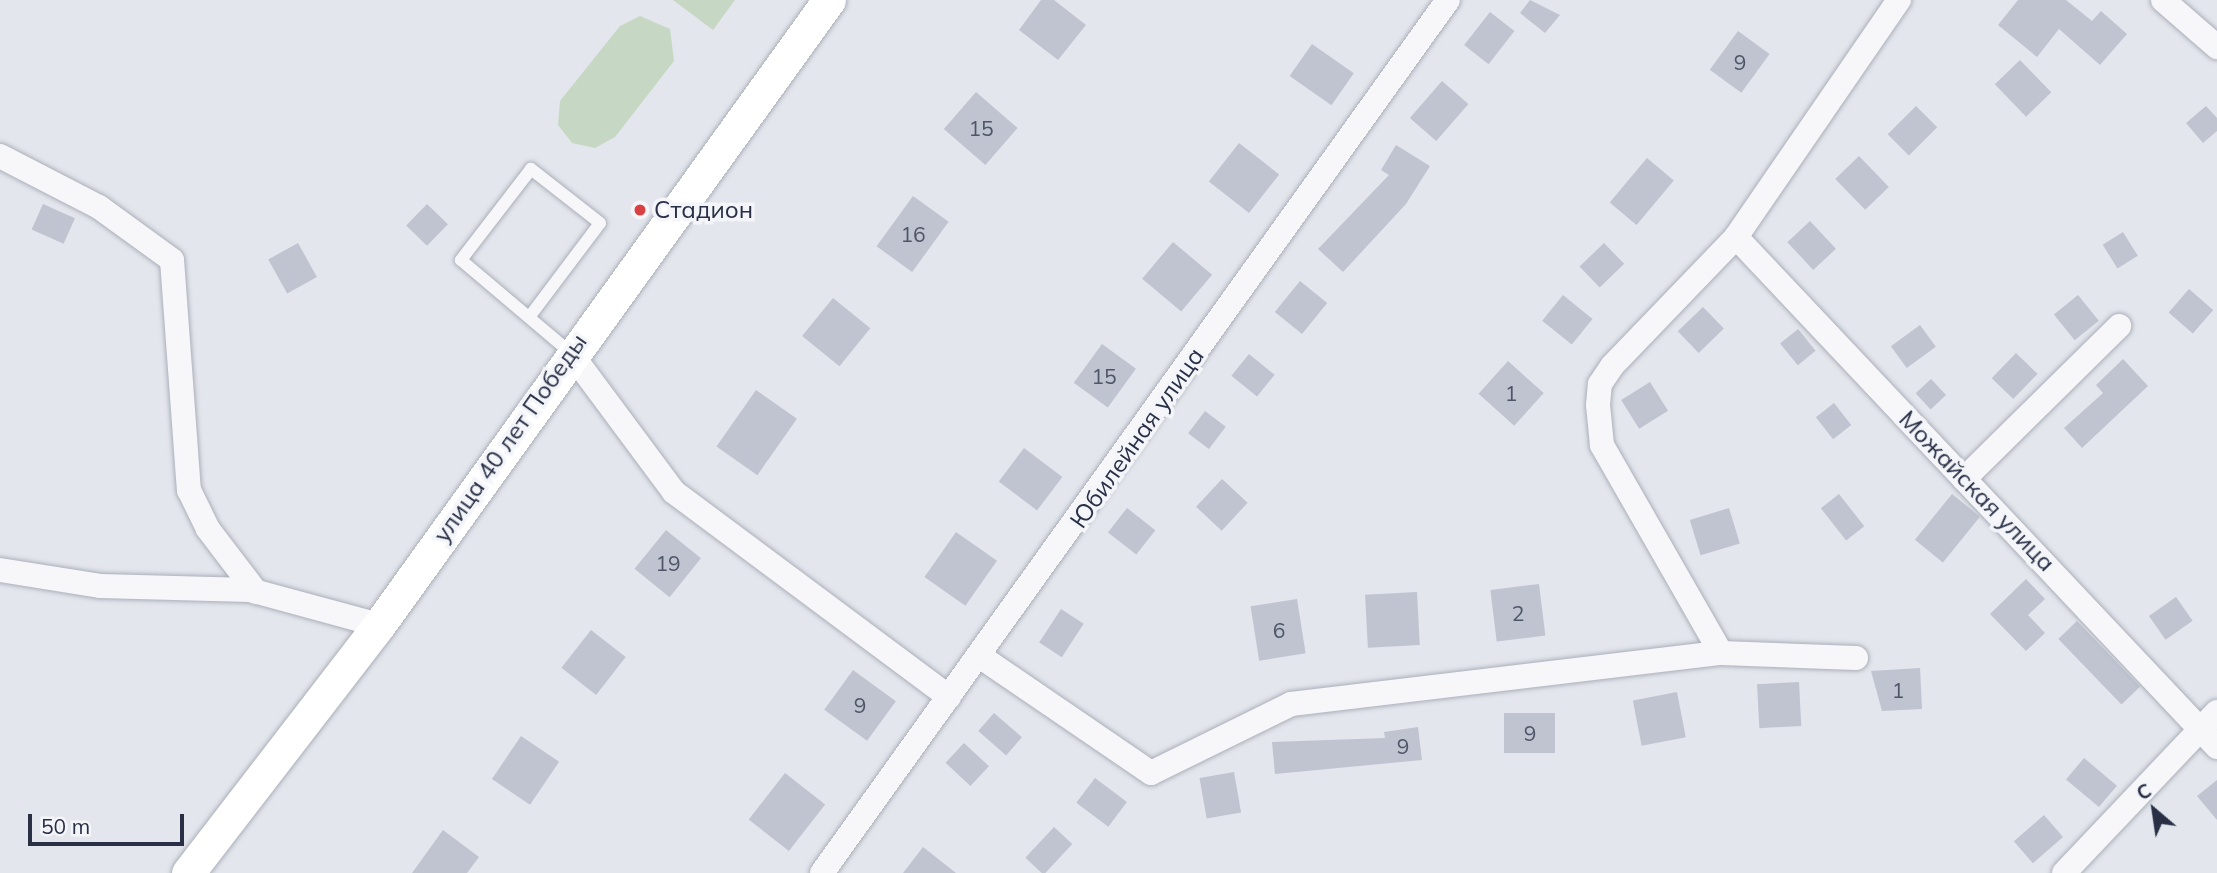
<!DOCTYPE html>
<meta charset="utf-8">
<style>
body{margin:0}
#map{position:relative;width:2217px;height:873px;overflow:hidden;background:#e3e6ec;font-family:Mulish,sans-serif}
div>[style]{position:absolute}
.green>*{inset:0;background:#c6d7c4}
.building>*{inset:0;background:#c0c4d0;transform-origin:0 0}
.roads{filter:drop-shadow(0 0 2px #abafba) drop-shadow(0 0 2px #abafba)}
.lane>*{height:12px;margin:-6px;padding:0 6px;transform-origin:6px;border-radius:6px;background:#f7f7fa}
.street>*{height:24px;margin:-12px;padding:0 12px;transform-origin:12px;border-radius:12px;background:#f7f7fa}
.secondary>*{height:33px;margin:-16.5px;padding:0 16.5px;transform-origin:16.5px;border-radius:16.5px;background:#fff}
.dots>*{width:19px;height:19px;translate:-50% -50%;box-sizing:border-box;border:4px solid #f3f5f9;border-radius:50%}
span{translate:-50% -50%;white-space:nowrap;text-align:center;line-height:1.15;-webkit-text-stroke:7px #f3f5f9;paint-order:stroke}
.number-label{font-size:21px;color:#4f5568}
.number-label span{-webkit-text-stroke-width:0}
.poi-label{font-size:24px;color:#293046}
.left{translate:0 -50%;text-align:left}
.street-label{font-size:24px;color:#293046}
.north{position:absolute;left:2119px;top:775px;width:70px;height:70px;-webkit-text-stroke:5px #f3f5f9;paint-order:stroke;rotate:331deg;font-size:19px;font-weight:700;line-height:28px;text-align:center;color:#293046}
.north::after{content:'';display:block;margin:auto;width:24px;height:32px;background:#293046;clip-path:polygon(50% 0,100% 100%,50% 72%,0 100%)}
.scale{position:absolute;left:28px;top:814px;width:156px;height:32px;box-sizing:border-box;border:4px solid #293046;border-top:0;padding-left:9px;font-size:21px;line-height:24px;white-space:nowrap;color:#293046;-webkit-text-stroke:5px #f3f5f9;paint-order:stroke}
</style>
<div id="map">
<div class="green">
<div style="clip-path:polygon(673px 0,735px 0,713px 30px)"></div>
<div style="clip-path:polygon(640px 16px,670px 29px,674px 61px,615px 137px,595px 148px,572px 143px,558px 125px,560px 101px,620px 26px)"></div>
</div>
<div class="building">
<div style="clip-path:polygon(1041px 0,1054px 0,1086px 25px,1058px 60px,1019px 30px)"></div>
<div style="clip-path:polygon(1530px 0,1560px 15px,1545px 33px,1520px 13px)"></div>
<div style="clip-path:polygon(2018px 0,2066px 0,2092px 21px,2101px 11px,2127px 34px,2100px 65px,2059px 29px,2037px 57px,1998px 25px)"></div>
<div style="left:1490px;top:12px;width:31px;height:42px;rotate:38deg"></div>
<div style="left:1738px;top:31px;width:39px;height:48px;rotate:36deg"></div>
<div style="left:1312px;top:44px;width:51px;height:39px;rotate:35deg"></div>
<div style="left:2020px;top:60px;width:45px;height:35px;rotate:46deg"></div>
<div style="left:1442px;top:81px;width:35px;height:49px;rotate:41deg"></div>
<div style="left:976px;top:92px;width:55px;height:49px;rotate:41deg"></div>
<div style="left:1916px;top:106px;width:30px;height:40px;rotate:45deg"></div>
<div style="clip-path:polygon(2206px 106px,2217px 118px,2217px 131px,2203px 143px,2186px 123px)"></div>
<div style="left:1239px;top:143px;width:51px;height:49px;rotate:38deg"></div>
<div style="clip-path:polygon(1396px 145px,1430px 166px,1406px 204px,1343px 272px,1318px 249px,1389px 175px,1381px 170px)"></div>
<div style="left:1859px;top:156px;width:43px;height:33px;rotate:46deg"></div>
<div style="left:1647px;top:158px;width:35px;height:58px;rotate:40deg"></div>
<div style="left:913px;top:196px;width:44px;height:62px;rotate:36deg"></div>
<div style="left:43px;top:204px;width:35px;height:28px;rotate:24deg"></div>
<div style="left:427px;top:204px;width:29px;height:30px;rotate:44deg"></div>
<div style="left:1810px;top:221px;width:38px;height:31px;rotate:47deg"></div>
<div style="left:2123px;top:232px;width:28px;height:24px;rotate:58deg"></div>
<div style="left:1173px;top:242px;width:51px;height:48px;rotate:40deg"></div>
<div style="left:298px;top:243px;width:39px;height:34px;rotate:61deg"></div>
<div style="left:1604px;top:243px;width:29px;height:34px;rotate:46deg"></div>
<div style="left:1300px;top:281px;width:35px;height:40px;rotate:39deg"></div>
<div style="left:2189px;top:289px;width:32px;height:31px;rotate:41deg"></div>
<div style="left:1563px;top:295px;width:38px;height:33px;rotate:39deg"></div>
<div style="left:2078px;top:295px;width:33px;height:31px;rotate:51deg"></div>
<div style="left:833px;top:298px;width:48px;height:49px;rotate:39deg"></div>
<div style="left:1703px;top:307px;width:30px;height:35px;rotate:46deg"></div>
<div style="left:1920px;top:325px;width:27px;height:36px;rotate:54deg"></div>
<div style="left:1798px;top:329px;width:28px;height:23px;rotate:51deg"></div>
<div style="left:1102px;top:344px;width:42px;height:48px;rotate:36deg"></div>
<div style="left:2016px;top:353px;width:30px;height:35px;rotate:44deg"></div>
<div style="left:1249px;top:354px;width:33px;height:28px;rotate:39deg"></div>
<div style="clip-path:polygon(2123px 359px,2148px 386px,2082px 448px,2064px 428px,2103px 393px,2096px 385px)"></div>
<div style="left:1508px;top:361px;width:48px;height:44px;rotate:42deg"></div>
<div style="left:1931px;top:379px;width:22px;height:21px;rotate:47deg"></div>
<div style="left:1650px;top:382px;width:34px;height:34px;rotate:58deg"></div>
<div style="left:756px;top:390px;width:50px;height:69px;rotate:35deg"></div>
<div style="left:1834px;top:403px;width:28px;height:23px;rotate:52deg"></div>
<div style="left:1205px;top:411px;width:26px;height:28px;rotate:37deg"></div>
<div style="left:1024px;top:448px;width:48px;height:42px;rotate:37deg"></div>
<div style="left:1222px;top:479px;width:35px;height:38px;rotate:43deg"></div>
<div style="left:1839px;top:494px;width:41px;height:23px;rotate:52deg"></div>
<div style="left:1952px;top:494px;width:36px;height:59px;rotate:39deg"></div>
<div style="left:1127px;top:508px;width:36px;height:31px;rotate:38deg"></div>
<div style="left:1729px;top:508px;width:37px;height:41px;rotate:73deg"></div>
<div style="left:666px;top:530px;width:45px;height:50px;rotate:39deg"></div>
<div style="left:956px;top:532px;width:50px;height:55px;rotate:35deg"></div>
<div style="clip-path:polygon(2026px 579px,2045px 599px,2028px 615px,2045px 633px,2026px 651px,1990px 614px)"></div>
<div style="left:1539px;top:584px;width:52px;height:49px;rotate:83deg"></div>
<div style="left:1417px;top:592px;width:53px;height:52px;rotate:87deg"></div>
<div style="left:2176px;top:597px;width:29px;height:33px;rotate:55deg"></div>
<div style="left:1297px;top:599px;width:55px;height:47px;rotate:81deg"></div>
<div style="left:1061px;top:609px;width:27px;height:40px;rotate:33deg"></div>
<div style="left:2077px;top:621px;width:91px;height:26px;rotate:46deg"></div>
<div style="left:591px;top:630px;width:44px;height:48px;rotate:38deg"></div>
<div style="clip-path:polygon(1920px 668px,1922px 709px,1882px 711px,1871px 671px)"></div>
<div style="left:853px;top:670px;width:53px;height:49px;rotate:36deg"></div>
<div style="left:1799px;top:682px;width:44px;height:42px;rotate:87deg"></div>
<div style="left:1677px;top:692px;width:46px;height:45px;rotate:79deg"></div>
<div style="left:994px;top:713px;width:37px;height:24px;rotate:41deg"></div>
<div style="left:1504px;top:713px;width:51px;height:40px"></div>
<div style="clip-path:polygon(1418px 727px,1422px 760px,1275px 774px,1272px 742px,1385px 738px,1384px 732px)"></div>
<div style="left:521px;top:736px;width:46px;height:52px;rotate:34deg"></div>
<div style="left:964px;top:743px;width:34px;height:27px;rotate:43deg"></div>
<div style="left:2084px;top:758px;width:43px;height:28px;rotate:40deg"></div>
<div style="left:1234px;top:772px;width:41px;height:35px;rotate:80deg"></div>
<div style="left:785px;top:773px;width:51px;height:59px;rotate:38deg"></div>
<div style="left:1095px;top:778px;width:40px;height:31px;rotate:37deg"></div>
<div style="clip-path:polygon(2217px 780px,2217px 820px,2197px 796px)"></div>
<div style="left:2044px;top:815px;width:29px;height:40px;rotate:49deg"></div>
<div style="left:1054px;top:827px;width:25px;height:42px;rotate:43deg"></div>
<div style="clip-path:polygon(443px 830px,479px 857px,467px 873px,412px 873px)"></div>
<div style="clip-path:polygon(923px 847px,956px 873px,903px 873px)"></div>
</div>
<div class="roads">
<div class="lane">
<div style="left:530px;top:316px;width:116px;rotate:-53deg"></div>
<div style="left:600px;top:223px;width:88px;rotate:-142deg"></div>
<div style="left:531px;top:169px;width:115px;rotate:127.6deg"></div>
<div style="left:461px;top:260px;width:143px;rotate:40.2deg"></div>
</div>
<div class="street">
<div style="left:2163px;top:0;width:72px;rotate:41deg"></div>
<div style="left:0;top:156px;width:111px;rotate:27.3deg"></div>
<div style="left:99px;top:207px;width:90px;rotate:36deg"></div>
<div style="left:172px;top:260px;width:231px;rotate:85.8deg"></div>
<div style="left:189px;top:490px;width:43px;rotate:64deg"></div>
<div style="left:208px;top:529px;width:79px;rotate:52.7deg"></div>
<div style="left:1736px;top:237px;width:701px;rotate:46.68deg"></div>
<div style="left:570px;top:352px;width:174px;rotate:53.4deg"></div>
<div style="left:674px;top:492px;width:343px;rotate:36.7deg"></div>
<div style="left:1964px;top:479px;width:218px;rotate:-44.6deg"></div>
<div style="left:0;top:570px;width:101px;rotate:9.1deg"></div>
<div style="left:100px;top:586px;width:150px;rotate:1.5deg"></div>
<div style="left:250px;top:590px;width:134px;rotate:15.2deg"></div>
<div style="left:981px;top:657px;width:206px;rotate:34.3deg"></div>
<div style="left:1151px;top:773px;width:156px;rotate:-26.2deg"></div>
<div style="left:1291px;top:704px;width:433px;rotate:-6.8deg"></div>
<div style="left:1856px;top:658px;width:135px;rotate:-177.9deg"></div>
<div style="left:1721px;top:653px;width:240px;rotate:-119.8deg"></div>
<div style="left:1602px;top:445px;width:40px;rotate:-95.7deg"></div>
<div style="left:1598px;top:405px;width:21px;rotate:-85deg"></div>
<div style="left:1600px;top:384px;width:22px;rotate:-56deg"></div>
<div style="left:1612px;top:366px;width:179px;rotate:-46.1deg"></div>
<div style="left:1736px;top:237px;width:288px;rotate:-55.5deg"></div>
<div style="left:822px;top:873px;width:1074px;rotate:-54.36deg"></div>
<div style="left:2064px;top:873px;width:222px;rotate:-46.5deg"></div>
</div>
<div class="secondary">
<div style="left:188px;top:873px;width:313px;rotate:-52.4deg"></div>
<div style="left:379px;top:625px;width:770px;rotate:-54.25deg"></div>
</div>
</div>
<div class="dots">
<div style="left:640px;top:210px;background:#d94142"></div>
</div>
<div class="number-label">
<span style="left:1740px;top:62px">9</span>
<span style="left:981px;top:128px">15</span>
<span style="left:913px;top:234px">16</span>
<span style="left:1104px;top:376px">15</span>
<span style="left:1511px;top:393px">1</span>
<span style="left:668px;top:563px">19</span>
<span style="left:1518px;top:613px">2</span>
<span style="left:1279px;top:630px">6</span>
<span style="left:1898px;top:690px">1</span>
<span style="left:860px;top:705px">9</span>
<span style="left:1530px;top:733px">9</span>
<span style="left:1403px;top:746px">9</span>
</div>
<div class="poi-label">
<span class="left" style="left:654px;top:210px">Стадион</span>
</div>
<div class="street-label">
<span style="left:510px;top:438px;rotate:-55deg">улица 40 лет Победы</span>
<span style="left:1137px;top:438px;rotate:-55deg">Юбилейная улица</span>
<span style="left:1977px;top:491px;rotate:46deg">Можайская улица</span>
</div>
<div class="north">С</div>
<div class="scale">50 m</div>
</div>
